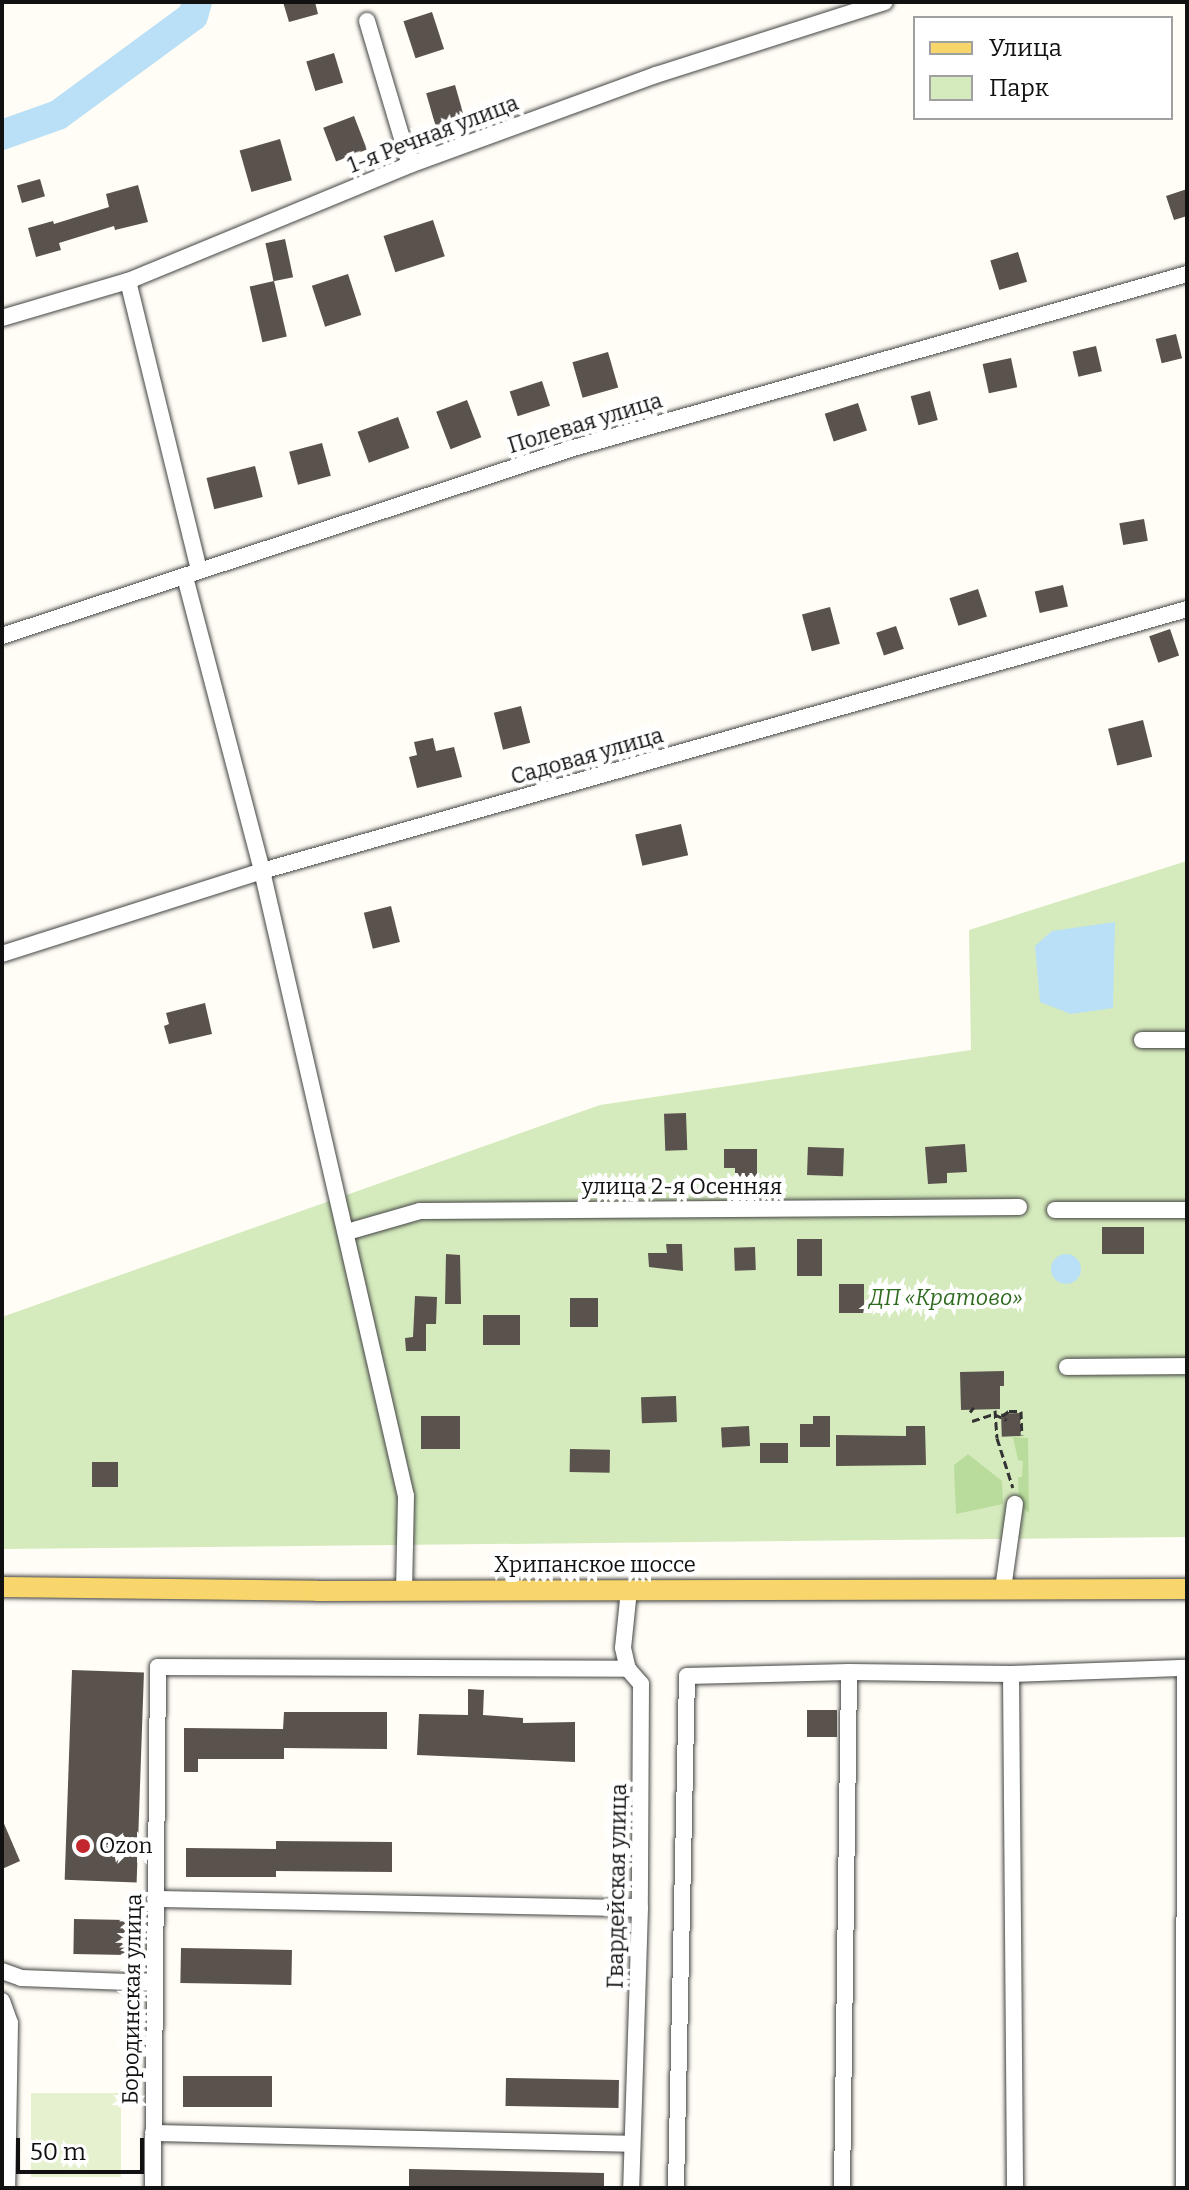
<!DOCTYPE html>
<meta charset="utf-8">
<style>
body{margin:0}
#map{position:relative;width:1189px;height:2190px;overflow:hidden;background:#fffdf5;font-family:Bitter,serif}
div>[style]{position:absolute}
.green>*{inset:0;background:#d5ebbd}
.forest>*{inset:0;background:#b9dc9c}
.pitch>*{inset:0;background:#e6f2cf;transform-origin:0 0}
.water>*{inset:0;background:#b9e0f7}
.round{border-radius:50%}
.river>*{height:30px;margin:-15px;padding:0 15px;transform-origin:15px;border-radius:15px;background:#b9e0f7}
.building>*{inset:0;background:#5a524d;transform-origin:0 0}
.path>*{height:3px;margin-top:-1.5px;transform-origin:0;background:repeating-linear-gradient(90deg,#333 0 8px,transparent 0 12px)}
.roads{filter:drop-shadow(0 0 2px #444) drop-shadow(0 0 2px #444)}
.minor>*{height:16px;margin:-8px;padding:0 8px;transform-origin:8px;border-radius:8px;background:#fff}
.major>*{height:20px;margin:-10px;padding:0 10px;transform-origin:10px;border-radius:10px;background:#f9d66b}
.dots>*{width:22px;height:22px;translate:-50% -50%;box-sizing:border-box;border:4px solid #fff;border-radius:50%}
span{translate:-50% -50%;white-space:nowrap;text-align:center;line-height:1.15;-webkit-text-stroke:8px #fff;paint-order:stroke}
.street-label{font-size:22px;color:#111}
.park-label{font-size:22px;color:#2f6b1f;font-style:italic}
.poi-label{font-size:22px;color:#111}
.left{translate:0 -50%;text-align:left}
.frame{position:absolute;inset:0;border:4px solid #111;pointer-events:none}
.legend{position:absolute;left:913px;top:16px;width:260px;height:104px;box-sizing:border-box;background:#fff;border:2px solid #a0a0a0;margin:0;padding:10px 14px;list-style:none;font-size:24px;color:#111}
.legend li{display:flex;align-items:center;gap:16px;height:40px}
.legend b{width:40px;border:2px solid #a0a0a0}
.scale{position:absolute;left:16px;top:2138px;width:128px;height:36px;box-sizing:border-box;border:4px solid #111;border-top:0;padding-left:10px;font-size:24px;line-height:28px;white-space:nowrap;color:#111;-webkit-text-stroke:6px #fff;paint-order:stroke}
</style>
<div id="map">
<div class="green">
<div style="clip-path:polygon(1187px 861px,1187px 1537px,2px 1549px,2px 1317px,600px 1105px,971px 1050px,969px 930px)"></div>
</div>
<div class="forest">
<div style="clip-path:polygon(1013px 1437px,1028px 1438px,1029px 1513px,1019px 1504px,1018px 1477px,1022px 1477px,1023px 1461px,1018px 1460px)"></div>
<div style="clip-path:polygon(968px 1454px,1002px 1481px,1003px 1504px,956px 1514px,954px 1465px)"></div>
</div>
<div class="pitch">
<div style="left:31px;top:2093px;width:90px;height:84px"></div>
</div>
<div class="water">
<div style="clip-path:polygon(1115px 922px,1113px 1008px,1071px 1014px,1040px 1002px,1035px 946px,1052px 931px)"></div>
<div class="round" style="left:1051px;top:1254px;width:30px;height:30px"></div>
</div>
<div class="river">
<div style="left:2px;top:135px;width:59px;rotate:-19.7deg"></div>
<div style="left:58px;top:115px;width:167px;rotate:-36.3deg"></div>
<div style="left:193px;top:16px;width:15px;rotate:-74deg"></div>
</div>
<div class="building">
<div style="clip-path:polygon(283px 2px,315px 2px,318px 14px,289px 22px)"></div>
<div style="left:432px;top:12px;width:39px;height:30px;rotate:72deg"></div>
<div style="left:334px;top:53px;width:31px;height:29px;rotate:73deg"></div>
<div style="left:455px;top:85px;width:37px;height:30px;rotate:74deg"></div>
<div style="left:354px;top:116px;width:36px;height:33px;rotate:69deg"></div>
<div style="left:280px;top:139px;width:43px;height:42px;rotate:74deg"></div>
<div style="left:40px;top:179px;width:18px;height:24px;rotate:74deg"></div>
<div style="clip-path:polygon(138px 185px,148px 222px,115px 230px,114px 226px,59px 243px,61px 250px,36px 257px,28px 228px,53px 221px,54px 224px,109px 207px,106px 194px)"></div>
<div style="clip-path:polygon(1187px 189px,1187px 216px,1174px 220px,1166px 196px)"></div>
<div style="left:433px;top:220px;width:38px;height:52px;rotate:72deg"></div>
<div style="left:285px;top:239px;width:39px;height:20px;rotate:78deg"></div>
<div style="left:1018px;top:252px;width:31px;height:29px;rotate:73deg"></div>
<div style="left:348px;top:274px;width:43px;height:38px;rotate:72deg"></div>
<div style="left:274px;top:281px;width:57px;height:25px;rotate:77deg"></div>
<div style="left:1176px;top:334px;width:25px;height:21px;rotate:76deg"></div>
<div style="left:1096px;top:346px;width:26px;height:24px;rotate:77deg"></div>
<div style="left:608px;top:352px;width:37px;height:37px;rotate:74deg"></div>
<div style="left:1011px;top:358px;width:30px;height:29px;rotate:78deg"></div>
<div style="left:542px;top:381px;width:26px;height:34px;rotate:72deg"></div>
<div style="left:930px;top:391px;width:30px;height:20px;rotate:75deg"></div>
<div style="left:467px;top:400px;width:40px;height:33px;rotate:69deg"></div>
<div style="left:858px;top:403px;width:29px;height:35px;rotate:72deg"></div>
<div style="left:398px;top:417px;width:33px;height:43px;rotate:70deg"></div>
<div style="left:322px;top:443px;width:34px;height:34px;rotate:75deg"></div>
<div style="left:255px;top:466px;width:32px;height:50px;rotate:76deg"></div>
<div style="left:1144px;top:519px;width:22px;height:25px;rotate:80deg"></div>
<div style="left:1063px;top:585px;width:22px;height:29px;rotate:77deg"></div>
<div style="left:978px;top:589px;width:29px;height:30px;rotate:72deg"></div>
<div style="left:830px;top:607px;width:38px;height:29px;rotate:75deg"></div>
<div style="left:896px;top:626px;width:24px;height:21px;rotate:71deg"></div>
<div style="left:1170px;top:629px;width:28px;height:22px;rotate:71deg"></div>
<div style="left:521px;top:706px;width:38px;height:28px;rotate:76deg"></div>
<div style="left:1143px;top:720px;width:38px;height:36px;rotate:76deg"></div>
<div style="clip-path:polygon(433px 738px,436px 751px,454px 747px,462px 777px,417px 788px,409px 757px,417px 755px,414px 742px)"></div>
<div style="left:681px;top:824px;width:32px;height:47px;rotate:77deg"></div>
<div style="left:391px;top:906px;width:37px;height:28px;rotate:76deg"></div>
<div style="clip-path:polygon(205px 1003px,212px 1034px,169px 1044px,164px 1026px,169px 1024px,166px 1013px)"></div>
<div style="left:686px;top:1113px;width:37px;height:22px;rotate:88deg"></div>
<div style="clip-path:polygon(965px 1144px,967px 1172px,947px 1173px,947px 1183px,928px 1184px,925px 1147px)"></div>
<div style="left:808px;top:1147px;width:36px;height:28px;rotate:2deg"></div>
<div style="clip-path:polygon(724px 1149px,757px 1149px,757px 1183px,735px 1183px,735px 1168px,724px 1168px)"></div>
<div style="left:1102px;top:1227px;width:42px;height:27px"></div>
<div style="left:797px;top:1239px;width:25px;height:37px"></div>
<div style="clip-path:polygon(666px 1244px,682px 1244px,683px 1271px,649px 1267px,648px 1253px,667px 1253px)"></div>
<div style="left:755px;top:1247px;width:23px;height:21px;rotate:88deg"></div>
<div style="clip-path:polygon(446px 1254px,460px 1255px,461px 1304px,445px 1304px)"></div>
<div style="left:839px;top:1284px;width:25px;height:29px"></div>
<div style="clip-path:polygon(415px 1296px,437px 1297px,436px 1324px,426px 1324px,426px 1351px,406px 1351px,405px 1338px,413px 1337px)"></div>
<div style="left:570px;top:1298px;width:28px;height:29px"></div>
<div style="left:483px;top:1315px;width:37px;height:30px"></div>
<div style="clip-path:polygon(1004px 1371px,1004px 1386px,1000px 1386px,1000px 1409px,961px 1410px,960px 1372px)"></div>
<div style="left:676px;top:1396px;width:26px;height:35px;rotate:88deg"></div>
<div style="left:1020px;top:1413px;width:23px;height:19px;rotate:88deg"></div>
<div style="left:460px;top:1416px;width:33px;height:39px;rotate:90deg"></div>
<div style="clip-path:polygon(813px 1416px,830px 1416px,830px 1447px,800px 1447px,800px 1424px,813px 1424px)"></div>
<div style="left:749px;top:1426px;width:20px;height:28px;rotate:87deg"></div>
<div style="clip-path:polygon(906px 1426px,925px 1426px,926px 1465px,836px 1466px,836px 1435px,906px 1436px)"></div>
<div style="left:760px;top:1443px;width:28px;height:20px"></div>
<div style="left:570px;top:1449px;width:40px;height:23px;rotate:1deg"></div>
<div style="left:118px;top:1462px;width:25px;height:26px;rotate:90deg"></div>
<div style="left:72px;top:1670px;width:72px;height:210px;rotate:2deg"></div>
<div style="clip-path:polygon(468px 1689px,484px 1690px,483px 1715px,523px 1718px,523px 1723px,575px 1722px,575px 1762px,417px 1755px,419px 1714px,468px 1715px)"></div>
<div style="left:807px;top:1710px;width:30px;height:27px"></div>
<div style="clip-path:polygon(284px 1712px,387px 1712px,387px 1749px,284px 1748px,284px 1759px,198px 1759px,198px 1772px,184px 1772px,184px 1728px,283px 1729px)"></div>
<div style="clip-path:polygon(2px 1819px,20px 1861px,2px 1869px)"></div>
<div style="clip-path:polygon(276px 1841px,392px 1842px,392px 1872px,276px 1871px,276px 1877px,186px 1877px,186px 1848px,276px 1849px)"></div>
<div style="left:74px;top:1919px;width:52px;height:35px;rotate:1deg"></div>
<div style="left:181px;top:1948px;width:111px;height:35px;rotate:1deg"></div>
<div style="left:272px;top:2076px;width:31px;height:89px;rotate:90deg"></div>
<div style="left:506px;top:2078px;width:113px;height:28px;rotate:1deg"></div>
<div style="clip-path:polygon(409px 2169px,604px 2173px,604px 2188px,409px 2188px)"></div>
</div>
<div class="path">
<div style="left:995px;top:1410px;width:28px;rotate:86deg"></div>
<div style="left:997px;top:1438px;width:52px;rotate:72.3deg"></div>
<div style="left:970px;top:1412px;width:6px;rotate:-51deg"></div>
<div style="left:1002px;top:1416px;width:9px;rotate:-36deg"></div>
<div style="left:1009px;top:1411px;width:12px"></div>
<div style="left:1021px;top:1411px;width:24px;rotate:88deg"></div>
<div style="left:972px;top:1421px;width:23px;rotate:-18deg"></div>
<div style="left:994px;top:1414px;width:14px;rotate:25deg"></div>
</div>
<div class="roads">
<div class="minor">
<div style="left:367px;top:21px;width:150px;rotate:73.4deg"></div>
<div style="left:128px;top:281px;width:297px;rotate:76.2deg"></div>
<div style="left:2px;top:318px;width:131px;rotate:-16.4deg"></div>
<div style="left:128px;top:281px;width:299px;rotate:-22.4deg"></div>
<div style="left:404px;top:167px;width:268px;rotate:-20.1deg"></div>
<div style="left:656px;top:75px;width:240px;rotate:-17.7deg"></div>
<div style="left:185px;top:577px;width:304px;rotate:75.3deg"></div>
<div style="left:262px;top:871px;width:641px;rotate:77.03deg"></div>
<div style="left:406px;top:1496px;width:93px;rotate:91.2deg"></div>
<div style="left:2px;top:636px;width:598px;rotate:-18.22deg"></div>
<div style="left:570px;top:449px;width:641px;rotate:-15.83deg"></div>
<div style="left:2px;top:954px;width:273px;rotate:-17.7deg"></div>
<div style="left:262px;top:871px;width:961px;rotate:-15.81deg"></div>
<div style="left:1142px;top:1040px;width:45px"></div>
<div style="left:1055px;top:1210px;width:132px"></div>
<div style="left:347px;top:1232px;width:76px;rotate:-16deg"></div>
<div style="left:420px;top:1211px;width:599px;rotate:-0.38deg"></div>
<div style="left:1067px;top:1367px;width:120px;rotate:-0.5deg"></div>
<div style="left:1003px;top:1589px;width:86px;rotate:-82deg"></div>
<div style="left:629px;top:1590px;width:58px;rotate:95.9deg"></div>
<div style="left:623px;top:1648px;width:22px;rotate:77deg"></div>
<div style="left:628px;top:1669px;width:20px;rotate:49deg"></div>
<div style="left:641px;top:1684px;width:224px;rotate:90.3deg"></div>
<div style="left:640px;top:1908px;width:280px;rotate:91.8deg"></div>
<div style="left:1011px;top:1674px;width:514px;rotate:89.55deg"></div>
<div style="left:155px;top:1899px;width:485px;rotate:1.1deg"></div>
<div style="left:2px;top:1971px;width:20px;rotate:20deg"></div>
<div style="left:21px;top:1978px;width:134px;rotate:2.1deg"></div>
<div style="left:2px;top:2001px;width:23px;rotate:70deg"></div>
<div style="left:10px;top:2023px;width:165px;rotate:91deg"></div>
<div style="left:153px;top:2133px;width:479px;rotate:1.3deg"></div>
<div style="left:153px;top:2188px;width:521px;rotate:-89.45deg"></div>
<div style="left:158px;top:1667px;width:470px;rotate:0.2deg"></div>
<div style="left:676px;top:2188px;width:512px;rotate:-88.77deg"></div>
<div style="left:687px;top:1676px;width:162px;rotate:-1.4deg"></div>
<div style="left:849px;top:1672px;width:162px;rotate:0.7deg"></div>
<div style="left:1011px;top:1674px;width:176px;rotate:-2deg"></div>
<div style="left:842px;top:2188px;width:516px;rotate:-89.22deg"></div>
<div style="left:1184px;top:2188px;width:520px;rotate:-89.89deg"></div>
</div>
<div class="major">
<div style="left:2px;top:1587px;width:315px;rotate:0.7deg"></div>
<div style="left:317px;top:1591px;width:870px;rotate:-0.13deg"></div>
</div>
</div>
<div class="dots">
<div style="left:83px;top:1846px;background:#c4262e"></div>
</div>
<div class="street-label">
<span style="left:433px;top:134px;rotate:-21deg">1-я Речная улица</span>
<span style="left:585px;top:423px;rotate:-17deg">Полевая улица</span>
<span style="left:587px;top:756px;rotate:-16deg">Садовая улица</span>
<span style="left:682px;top:1187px">улица 2-я Осенняя</span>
<span style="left:595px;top:1565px">Хрипанское шоссе</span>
<span style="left:617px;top:1886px;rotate:-89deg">Гвардейская улица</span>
<span style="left:132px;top:1999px;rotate:-89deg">Бородинская улица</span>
</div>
<div class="park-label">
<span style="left:946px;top:1298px">ДП «Кратово»</span>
</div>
<div class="poi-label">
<span class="left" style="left:99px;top:1846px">Ozon</span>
</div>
<div class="frame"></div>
<ul class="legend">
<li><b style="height:10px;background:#f9d66b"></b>Улица</li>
<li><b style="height:22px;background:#d5ebbd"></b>Парк</li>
</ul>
<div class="scale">50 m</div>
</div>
